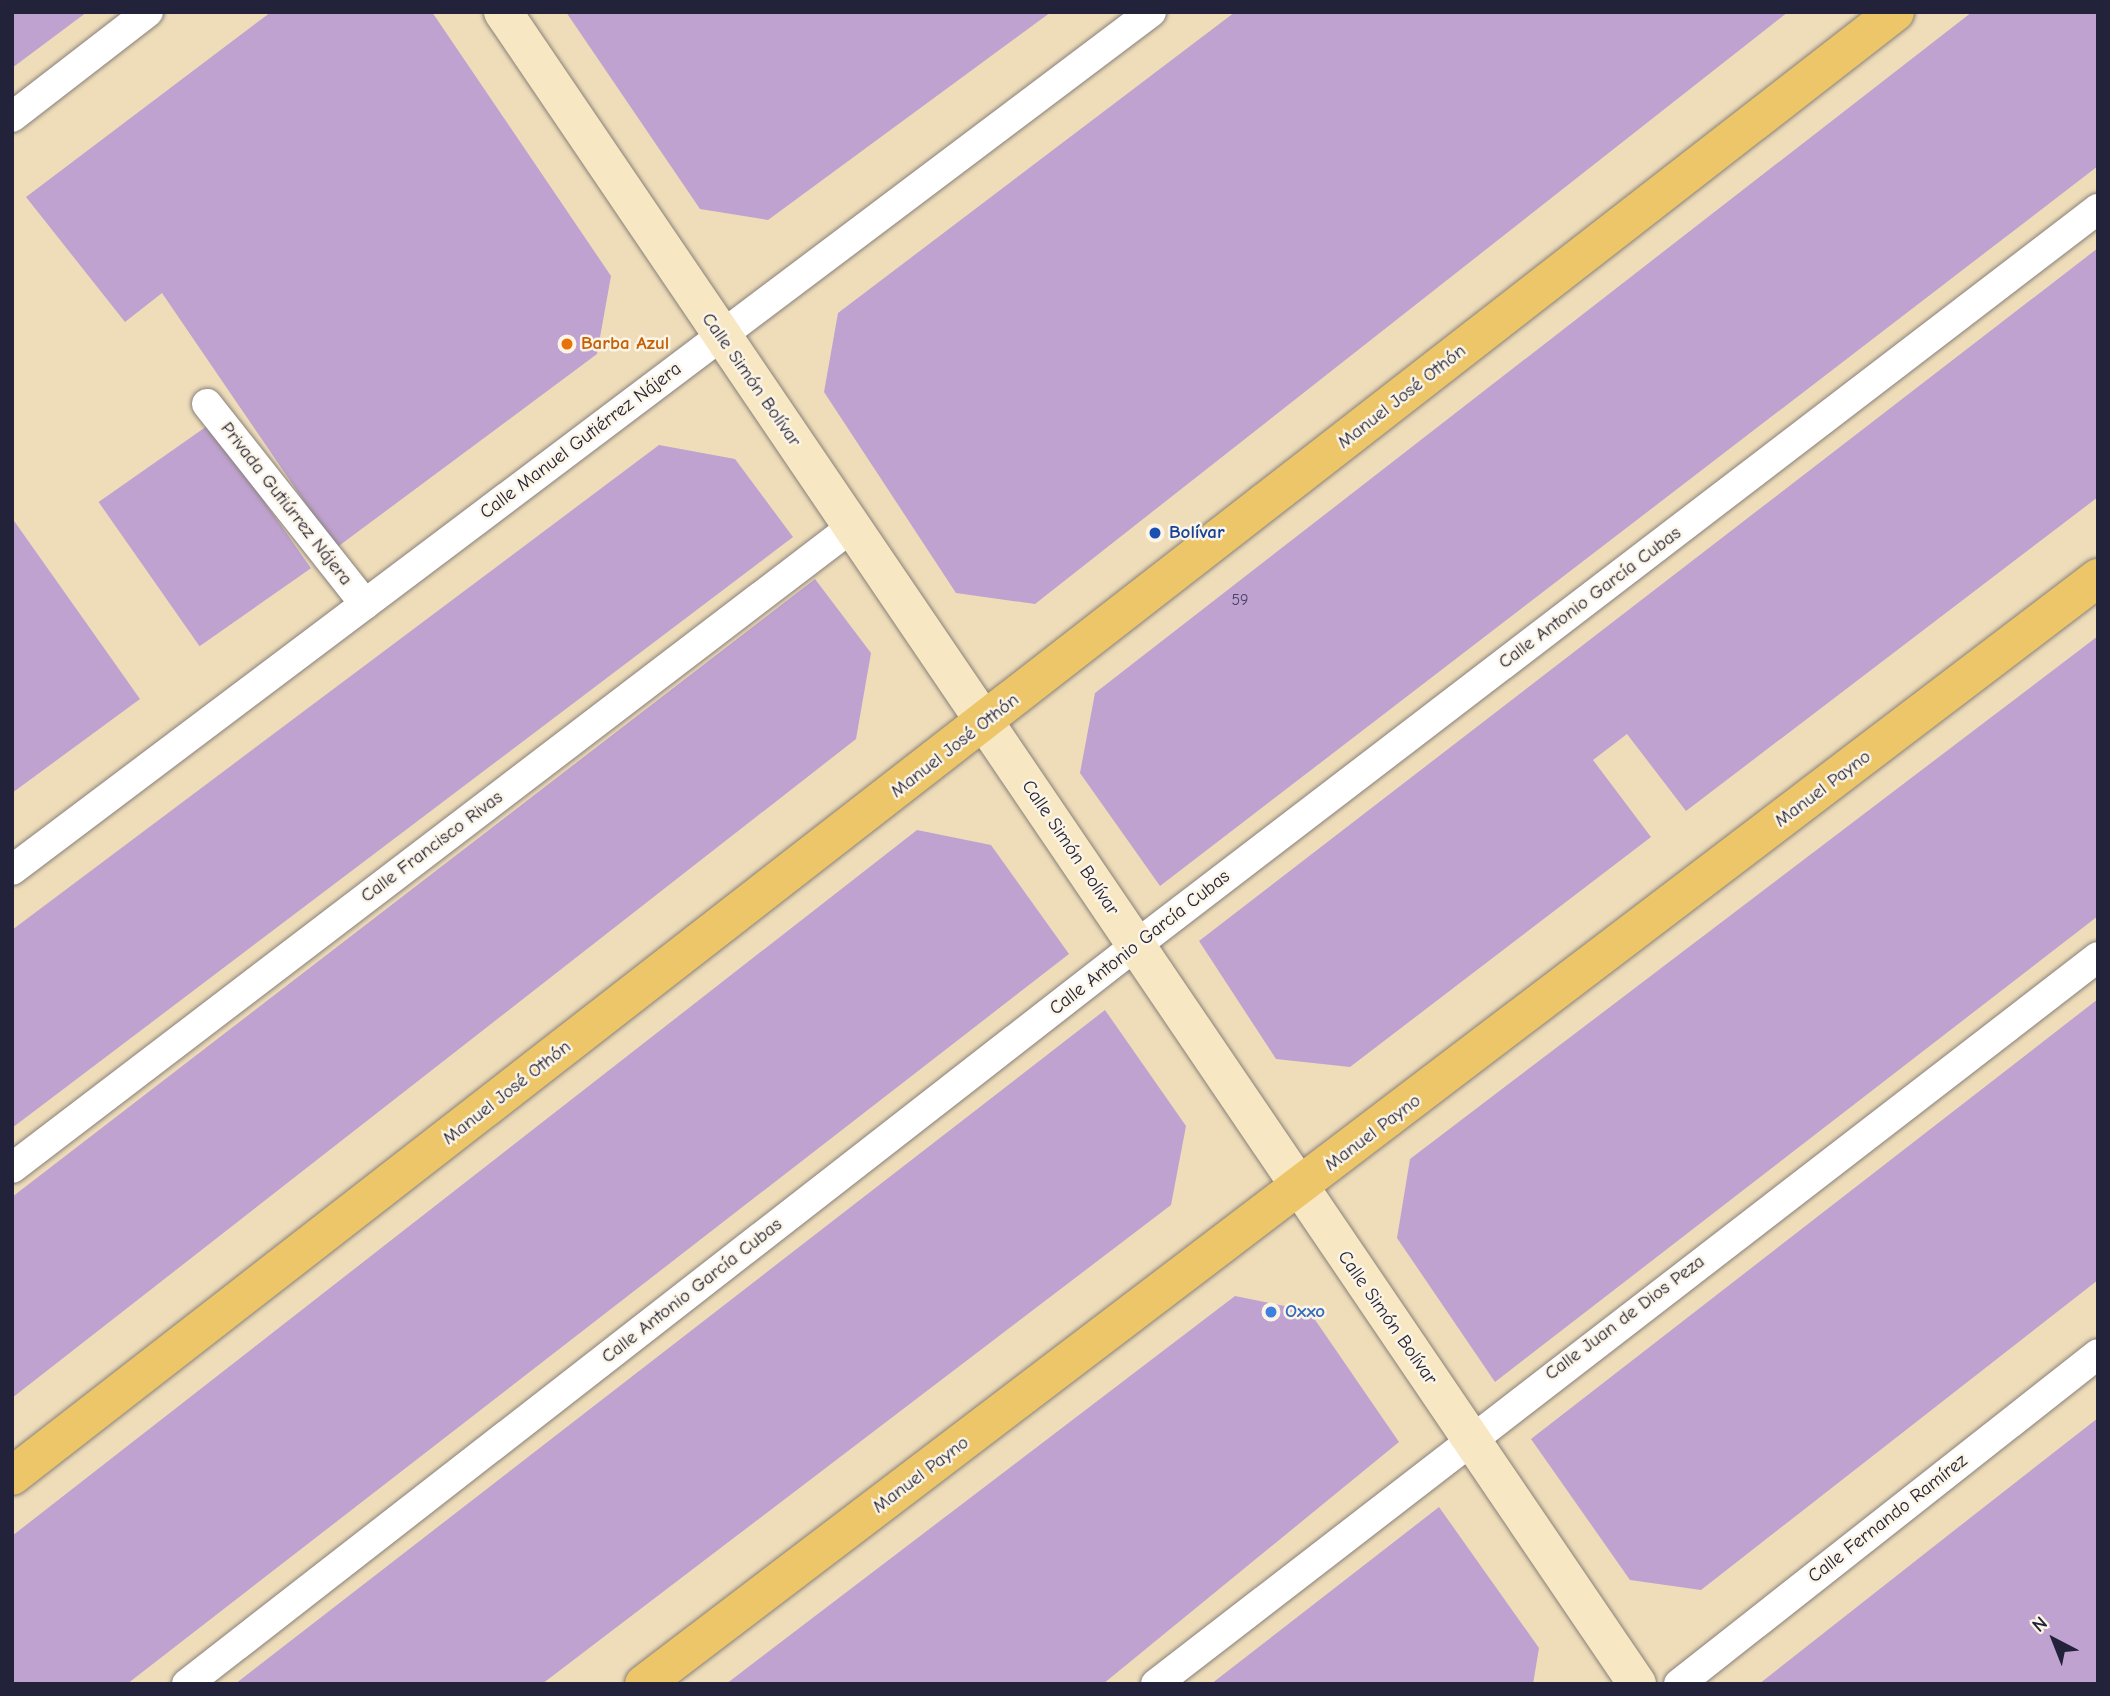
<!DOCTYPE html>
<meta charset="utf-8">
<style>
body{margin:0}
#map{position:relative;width:2110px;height:1696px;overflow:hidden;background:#efddba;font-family:"Comic Neue",sans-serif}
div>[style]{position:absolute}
.building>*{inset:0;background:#bfa2d0;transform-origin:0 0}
.roads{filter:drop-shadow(0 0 2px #88807a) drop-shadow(0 0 2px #88807a)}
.street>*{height:30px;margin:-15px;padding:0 15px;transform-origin:15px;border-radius:15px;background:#fff}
.secondary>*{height:38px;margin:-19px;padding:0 19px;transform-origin:19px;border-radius:19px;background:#f7e8c3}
.primary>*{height:38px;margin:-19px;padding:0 19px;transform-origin:19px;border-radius:19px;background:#ecc669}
.dots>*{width:19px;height:19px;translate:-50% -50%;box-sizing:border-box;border:4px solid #fcf5e5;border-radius:50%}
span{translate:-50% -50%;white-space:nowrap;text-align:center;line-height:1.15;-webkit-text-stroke:5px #fcf5e5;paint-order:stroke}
.number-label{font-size:16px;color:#494260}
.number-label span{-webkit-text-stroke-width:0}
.food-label{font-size:19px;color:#c56008;font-weight:700}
.left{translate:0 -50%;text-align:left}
.street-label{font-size:19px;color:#22223b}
.transit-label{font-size:19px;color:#164399;font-weight:700}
.shop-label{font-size:19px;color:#366cbe;font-weight:700}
.frame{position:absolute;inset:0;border:14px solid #22223b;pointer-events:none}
.north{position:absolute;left:2019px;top:1605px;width:70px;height:70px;-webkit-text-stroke:5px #fcf5e5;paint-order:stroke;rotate:318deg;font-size:19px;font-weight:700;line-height:28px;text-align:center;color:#22223b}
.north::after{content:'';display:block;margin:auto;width:24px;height:32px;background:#22223b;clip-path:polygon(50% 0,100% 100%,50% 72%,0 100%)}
</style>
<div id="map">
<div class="building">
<div style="clip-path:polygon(12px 12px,87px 12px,12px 68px)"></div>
<div style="clip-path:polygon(271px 12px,432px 12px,611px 276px,597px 354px,336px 548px,162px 293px,125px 322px,26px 197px)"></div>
<div style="clip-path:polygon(566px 12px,1051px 12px,768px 220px,700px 209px)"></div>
<div style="clip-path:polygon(1235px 12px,1788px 12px,1035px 604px,956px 593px,824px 392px,838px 313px)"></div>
<div style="clip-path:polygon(1972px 12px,2098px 12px,2098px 166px,1160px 886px,1080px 773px,1095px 693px)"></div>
<div style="clip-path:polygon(2098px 248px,2098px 497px,1686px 811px,1627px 734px,1593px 760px,1651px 837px,1350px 1067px,1276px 1059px,1199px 941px)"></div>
<div style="left:210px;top:424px;width:176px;height:136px;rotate:55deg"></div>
<div style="clip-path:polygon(659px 445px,735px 459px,793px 537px,12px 1128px,12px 930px)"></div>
<div style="clip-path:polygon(12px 518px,140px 699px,12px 793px)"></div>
<div style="clip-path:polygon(815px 579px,871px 653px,856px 739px,12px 1398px,12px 1197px)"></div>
<div style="clip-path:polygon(2098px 636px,2098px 916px,1495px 1382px,1397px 1238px,1410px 1159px)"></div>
<div style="clip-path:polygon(917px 830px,991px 845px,1069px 954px,127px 1684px,12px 1684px,12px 1536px)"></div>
<div style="clip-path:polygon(2098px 999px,2098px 1280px,1701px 1590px,1630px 1580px,1531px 1439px)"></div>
<div style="clip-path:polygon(1105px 1010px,1186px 1126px,1171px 1205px,542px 1684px,235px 1684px)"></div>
<div style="clip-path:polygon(1235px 1296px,1309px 1311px,1399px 1442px,1103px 1684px,726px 1684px)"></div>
<div style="clip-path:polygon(2098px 1418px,2098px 1684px,1759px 1684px,1956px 1529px)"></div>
<div style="clip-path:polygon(1439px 1507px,1539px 1648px,1533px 1684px,1211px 1684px)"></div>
</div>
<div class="roads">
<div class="street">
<div style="left:12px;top:117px;width:172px;rotate:-37.7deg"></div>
<div style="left:207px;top:404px;width:255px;rotate:51.7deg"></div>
<div style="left:12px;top:870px;width:1426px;rotate:-36.99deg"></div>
<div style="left:12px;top:1168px;width:1057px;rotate:-37.35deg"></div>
<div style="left:187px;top:1684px;width:1201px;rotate:-37.9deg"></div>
<div style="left:1135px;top:946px;width:1213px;rotate:-37.43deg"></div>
<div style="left:1156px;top:1684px;width:1190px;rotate:-37.66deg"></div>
<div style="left:1679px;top:1684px;width:533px;rotate:-38.22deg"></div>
</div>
<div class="secondary">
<div style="left:503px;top:12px;width:2020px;rotate:55.85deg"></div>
</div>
<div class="primary">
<div style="left:12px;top:1476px;width:2385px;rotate:-37.86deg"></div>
<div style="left:644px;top:1684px;width:1827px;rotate:-37.26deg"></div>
</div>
</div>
<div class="dots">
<div style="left:567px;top:344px;background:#e8710a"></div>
<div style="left:1155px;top:533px;background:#1a4fb4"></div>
<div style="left:1271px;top:1312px;background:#3f7fe0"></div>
</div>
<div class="number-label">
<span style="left:1240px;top:600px">59</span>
</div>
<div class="food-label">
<span class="left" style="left:581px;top:344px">Barba Azul</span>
</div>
<div class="street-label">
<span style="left:751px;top:380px;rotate:55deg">Calle Simón Bolívar</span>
<span style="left:1402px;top:397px;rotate:-38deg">Manuel José Othón</span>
<span style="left:581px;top:441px;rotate:-37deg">Calle Manuel Gutiérrez Nájera</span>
<span style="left:286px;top:504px;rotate:52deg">Privada Gutiúrrez Nájera</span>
<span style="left:1590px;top:598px;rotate:-37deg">Calle Antonio García Cubas</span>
<span style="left:955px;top:746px;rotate:-38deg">Manuel José Othón</span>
<span style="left:1823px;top:789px;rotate:-37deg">Manuel Payno</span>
<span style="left:432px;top:847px;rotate:-37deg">Calle Francisco Rivas</span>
<span style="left:1070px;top:848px;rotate:56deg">Calle Simón Bolívar</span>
<span style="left:1140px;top:943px;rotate:-38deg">Calle Antonio García Cubas</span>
<span style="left:507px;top:1093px;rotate:-38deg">Manuel José Othón</span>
<span style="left:1373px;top:1133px;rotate:-37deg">Manuel Payno</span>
<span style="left:692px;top:1291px;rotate:-38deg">Calle Antonio García Cubas</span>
<span style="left:1387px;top:1318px;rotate:55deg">Calle Simón Bolívar</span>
<span style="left:1625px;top:1318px;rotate:-37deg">Calle Juan de Dios Peza</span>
<span style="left:921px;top:1475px;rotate:-37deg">Manuel Payno</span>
<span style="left:1888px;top:1519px;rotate:-38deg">Calle Fernando Ramírez</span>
</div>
<div class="transit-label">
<span class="left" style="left:1169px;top:533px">Bolívar</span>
</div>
<div class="shop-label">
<span class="left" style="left:1285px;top:1312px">Oxxo</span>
</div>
<div class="frame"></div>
<div class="north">N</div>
</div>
